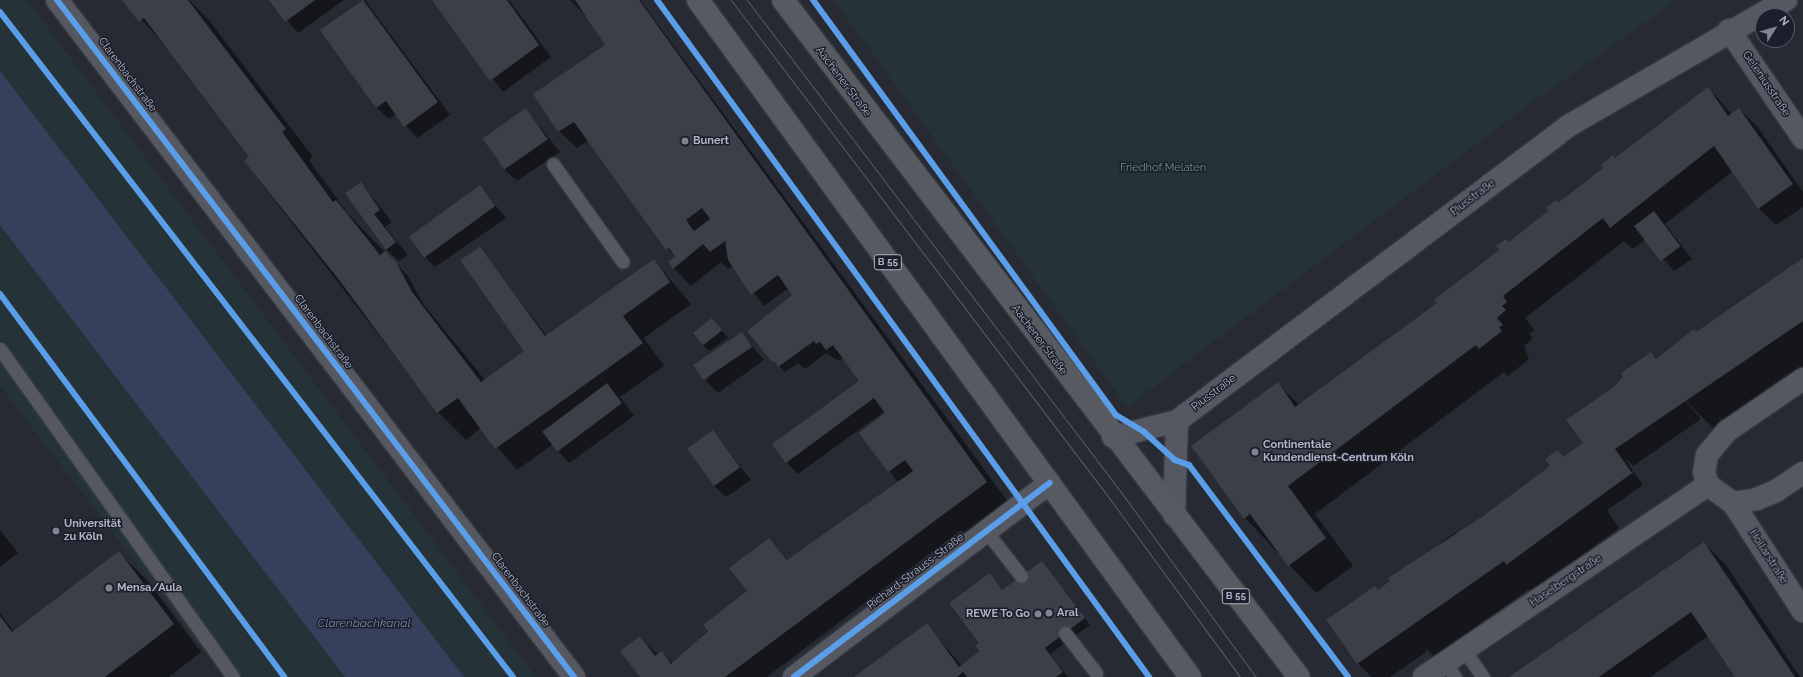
<!DOCTYPE html>
<meta charset="utf-8">
<style>
body{margin:0}
#map{position:relative;width:1803px;height:677px;overflow:hidden;background:#272a32;font-family:Raleway,sans-serif}
div>[style]{position:absolute}
.green>*{inset:0;background:#253338}
.water>*{inset:0;background:#36405c}
.shadow>*{inset:0;background:#0007}
.building>*{inset:0;background:#3c3f48;transform-origin:0 0}
.roads{filter:drop-shadow(0 0 1px #43454b) drop-shadow(0 0 1px #43454b)}
.lane>*{height:13px;margin:-6.5px;padding:0 6.5px;transform-origin:6.5px;border-radius:6.5px;background:#565861}
.street>*{height:22px;margin:-11px;padding:0 11px;transform-origin:11px;border-radius:11px;background:#565861}
.primary>*{height:22px;margin:-11px;padding:0 11px;transform-origin:11px;border-radius:11px;background:#585a62}
.tram>*{height:1px;margin:-0.5px;padding:0 0.5px;transform-origin:0.5px;border-radius:0.5px;background:#5a5d64}
.cycleway>*{height:6px;margin:-3px;padding:0 3px;transform-origin:3px;border-radius:3px;background:#5a9eea}
.dots>*{width:11px;height:11px;translate:-50% -50%;box-sizing:border-box;border:2px solid #1b1f2c;border-radius:50%}
span{translate:-50% -50%;white-space:nowrap;text-align:center;line-height:1.15;-webkit-text-stroke:3px #1b1f2c;paint-order:stroke}
.shield-label span{padding:1px 3px;background:#1b1f2c;border:1px solid;border-radius:3px;-webkit-text-stroke-width:0}
.shield-label{font-size:10px;color:#b0b4c4;font-weight:700}
.street-label{font-size:11px;color:#b0b4c4}
.poi-label{font-size:11px;color:#b0b4c4;font-weight:700}
.left{translate:0 -50%;text-align:left}
.right{translate:-100% -50%;text-align:right}
.park-label{font-size:11px;color:#69937a}
.water-label{font-size:12px;color:#7a86aa;font-style:italic}
.north{position:absolute;left:1755px;top:8px;width:40px;height:40px;box-sizing:border-box;background:#1b1f2c;border:1px solid #575b69;border-radius:50%;rotate:53deg;font-size:11px;font-weight:700;line-height:16px;text-align:center;color:#b0b4c4}
.north::after{content:'';display:block;margin:auto;width:14px;height:18px;background:#808491;clip-path:polygon(50% 0,100% 100%,50% 72%,0 100%)}
</style>
<div id="map">
<div class="green">
<div style="clip-path:polygon(0 0,27px 0,536px 677px,224px 677px,0 386px)"></div>
<div style="clip-path:polygon(834px 0,1677px 0,1530px 104px,1127px 407px)"></div>
</div>
<div class="water">
<div style="clip-path:polygon(0 71px,464px 677px,345px 677px,0 225px)"></div>
</div>
<div class="shadow">
<div style="clip-path:polygon(123px 0,189px 0,208px 19px,313px 157px,309px 160px,348px 214px,408px 276px,424px 305px,485px 380px,526px 351px,479px 248px,547px 336px,654px 260px,691px 304px,644px 338px,664px 366px,620px 397px,634px 416px,569px 463px,552px 445px,517px 470px,481px 428px,466px 440px,438px 412px,245px 162px,251px 157px,168px 48px)"></div>
<div style="clip-path:polygon(270px 0,344px 0,298px 33px)"></div>
<div style="clip-path:polygon(365px 0,450px 115px,417px 138px,396px 114px,389px 119px,376px 107px,322px 31px)"></div>
<div style="clip-path:polygon(433px 0,509px 0,551px 57px,503px 92px)"></div>
<div style="clip-path:polygon(570px 0,640px 0,1014px 510px,971px 541px,961px 530px,767px 677px,642px 677px,640px 637px,658px 655px,662px 652px,673px 664px,748px 591px,769px 539px,788px 560px,898px 482px,860px 433px,887px 413px,885px 411px,798px 474px,786px 462px,861px 381px,843px 358px,839px 361px,826px 353px,805px 369px,798px 363px,785px 372px,749px 332px,793px 295px,789px 288px,764px 306px,733px 265px,728px 269px,721px 262px,691px 286px,674px 268px,675px 258px,588px 141px,577px 148px,559px 131px,609px 50px,589px 19px)"></div>
<div style="clip-path:polygon(1708px 88px,1732px 114px,1739px 109px,1757px 126px,1803px 192px,1803px 207px,1776px 225px,1758px 208px,1733px 171px,1665px 224px,1692px 259px,1674px 271px,1646px 239px,1633px 249px,1624px 241px,1525px 318px,1534px 330px,1529px 334px,1533px 338px,1524px 346px,1529px 359px,1508px 376px,1504px 372px,1315px 514px,1353px 566px,1316px 593px,1245px 518px,1278px 384px,1299px 405px,1438px 303px)"></div>
<div style="clip-path:polygon(526px 109px,560px 152px,517px 181px,504px 169px)"></div>
<div style="clip-path:polygon(361px 183px,392px 222px,385px 227px,408px 255px,399px 261px,386px 249px)"></div>
<div style="clip-path:polygon(480px 187px,506px 218px,435px 267px,423px 255px)"></div>
<div style="clip-path:polygon(1803px 260px,1803px 366px,1713px 428px,1682px 397px,1701px 419px,1633px 466px,1625px 458px,1633px 471px,1597px 496px,1634px 472px,1643px 485px,1607px 510px,1619px 528px,1534px 592px,1528px 590px,1434px 656px,1425px 648px,1426px 652px,1390px 677px,1371px 677px,1358px 663px,1378px 591px,1439px 548px,1437px 545px,1456px 532px,1458px 534px,1584px 443px,1616px 387px,1651px 353px,1657px 359px)"></div>
<div style="clip-path:polygon(712px 319px,728px 338px,709px 351px,703px 345px)"></div>
<div style="clip-path:polygon(742px 334px,764px 360px,718px 393px,706px 381px)"></div>
<div style="clip-path:polygon(713px 431px,751px 480px,726px 497px,713px 485px)"></div>
<div style="clip-path:polygon(0 530px,18px 553px,0 567px)"></div>
<div style="clip-path:polygon(1704px 543px,1726px 565px,1800px 677px,1736px 677px,1708px 636px,1651px 677px,1511px 677px)"></div>
<div style="clip-path:polygon(119px 553px,147px 580px,201px 652px,169px 677px,0 677px,0 613px,14px 632px)"></div>
<div style="clip-path:polygon(1042px 562px,1090px 625px,1050px 654px,1068px 677px,855px 677px,926px 624px,962px 666px,981px 651px,990px 574px,1003px 591px)"></div>
</div>
<div class="building">
<div style="clip-path:polygon(122px 0,188px 0,286px 129px,282px 132px,333px 202px,336px 200px,380px 255px,385px 251px,396px 262px,412px 292px,481px 382px,524px 351px,460px 260px,480px 247px,545px 336px,654px 259px,670px 282px,623px 316px,643px 343px,495px 449px,458px 398px,437px 413px,340px 281px,244px 161px,249px 157px,144px 18px,139px 22px)"></div>
<div style="clip-path:polygon(269px 0,315px 0,285px 22px)"></div>
<div style="clip-path:polygon(363px 0,438px 102px,404px 127px,386px 101px,376px 108px,320px 30px)"></div>
<div style="clip-path:polygon(432px 0,507px 0,539px 45px,490px 81px)"></div>
<div style="clip-path:polygon(evenodd,575px 0,639px 0,987px 482px,725px 677px,640px 677px,620px 651px,640px 636px,655px 656px,662px 651px,671px 664px,708px 631px,703px 625px,747px 591px,729px 568px,769px 538px,787px 560px,913px 471px,905px 460px,888px 472px,859px 433px,885px 413px,874px 398px,786px 463px,772px 444px,859px 381px,833px 345px,826px 350px,820px 342px,816px 344px,814px 341px,778px 367px,774px 361px,772px 362px,747px 331px,792px 295px,778px 275px,751px 295px,728px 260px,725px 241px,710px 252px,703px 244px,673px 269px,668px 262px,675px 257px,669px 248px,666px 250px,574px 122px,558px 132px,533px 94px,605px 45px,575px 0,702px 208px,710px 219px,694px 231px,686px 220px,702px 208px)"></div>
<div style="clip-path:polygon(1708px 87px,1728px 116px,1739px 108px,1793px 184px,1758px 209px,1714px 146px,1610px 228px,1603px 218px,1503px 296px,1507px 302px,1502px 306px,1506px 310px,1497px 318px,1503px 325px,1499px 327px,1502px 331px,1479px 349px,1476px 345px,1288px 486px,1326px 538px,1288px 566px,1250px 514px,1244px 519px,1191px 446px,1278px 382px,1295px 407px,1437px 303px,1434px 300px,1499px 250px,1496px 246px,1506px 239px,1509px 242px,1548px 211px,1546px 208px,1556px 200px,1558px 203px,1603px 168px,1601px 165px,1613px 155px,1615px 158px)"></div>
<div style="left:526px;top:108px;width:38px;height:53px;rotate:55deg"></div>
<div style="clip-path:polygon(361px 182px,380px 210px,374px 214px,396px 242px,386px 250px,345px 193px)"></div>
<div style="left:480px;top:185px;width:26px;height:88px;rotate:54deg"></div>
<div style="left:1654px;top:211px;width:44px;height:25px;rotate:53deg"></div>
<div style="clip-path:polygon(1803px 258px,1803px 321px,1615px 449px,1632px 473px,1506px 565px,1504px 561px,1501px 563px,1357px 664px,1326px 620px,1375px 586px,1378px 590px,1390px 581px,1388px 578px,1483px 516px,1550px 466px,1545px 459px,1558px 450px,1563px 457px,1583px 443px,1566px 420px,1615px 386px,1623px 377px,1621px 373px,1651px 352px,1656px 359px,1694px 329px,1696px 332px)"></div>
<div style="left:712px;top:318px;width:16px;height:24px;rotate:52deg"></div>
<div style="left:742px;top:332px;width:18px;height:59px;rotate:56deg"></div>
<div style="left:607px;top:383px;width:25px;height:81px;rotate:53deg"></div>
<div style="left:713px;top:430px;width:46px;height:32px;rotate:54deg"></div>
<div style="clip-path:polygon(1704px 542px,1795px 677px,1735px 677px,1691px 612px,1599px 677px,1509px 677px)"></div>
<div style="clip-path:polygon(119px 551px,174px 624px,105px 677px,0 677px,0 616px,12px 632px)"></div>
<div style="clip-path:polygon(1042px 561px,1085px 618px,1045px 648px,1063px 672px,1056px 677px,967px 677px,963px 672px,957px 677px,854px 677px,927px 623px,959px 667px,980px 651px,975px 646px,979px 643px,949px 603px,990px 573px,1002px 590px)"></div>
</div>
<div class="roads">
<div class="lane">
<div style="left:553px;top:164px;width:120px;rotate:54.5deg"></div>
<div style="left:0;top:349px;width:402px;rotate:54.6deg"></div>
<div style="left:986px;top:531px;width:57px;rotate:52.1deg"></div>
<div style="left:1065px;top:633px;width:51px;rotate:52.2deg"></div>
<div style="left:1464px;top:650px;width:33px;rotate:55deg"></div>
<div style="left:1445px;top:663px;width:17px;rotate:54deg"></div>
</div>
<div class="street">
<div style="left:57px;top:0;width:852px;rotate:52.63deg"></div>
<div style="left:1729px;top:30px;width:131px;rotate:55.6deg"></div>
<div style="left:1803px;top:379px;width:92px;rotate:145.6deg"></div>
<div style="left:1727px;top:431px;width:31px;rotate:130deg"></div>
<div style="left:1707px;top:455px;width:17px;rotate:100deg"></div>
<div style="left:1704px;top:472px;width:14px;rotate:73deg"></div>
<div style="left:1708px;top:485px;width:31px;rotate:36deg"></div>
<div style="left:1733px;top:503px;width:24px;rotate:-9deg"></div>
<div style="left:1757px;top:499px;width:21px;rotate:-23deg"></div>
<div style="left:1776px;top:491px;width:32px;rotate:-34deg"></div>
<div style="left:1113px;top:437px;width:66px;rotate:-14deg"></div>
<div style="left:1177px;top:421px;width:492px;rotate:-37deg"></div>
<div style="left:1570px;top:125px;width:250px;rotate:-30.1deg"></div>
<div style="left:1733px;top:503px;width:129px;rotate:57.1deg"></div>
<div style="left:1174px;top:515px;width:94px;rotate:-88.2deg"></div>
<div style="left:794px;top:677px;width:321px;rotate:-37.2deg"></div>
<div style="left:1424px;top:677px;width:343px;rotate:-34.1deg"></div>
</div>
<div class="primary">
<div style="left:698px;top:0;width:837px;rotate:53.99deg"></div>
<div style="left:783px;top:0;width:851px;rotate:52.69deg"></div>
</div>
</div>
<div class="tram">
<div style="left:731px;top:0;width:617px;rotate:52.78deg"></div>
<div style="left:1104px;top:491px;width:230px;rotate:53.8deg"></div>
<div style="left:747px;top:0;width:613px;rotate:52.76deg"></div>
<div style="left:1118px;top:488px;width:234px;rotate:53.9deg"></div>
</div>
<div class="cycleway">
<div style="left:57px;top:0;width:852px;rotate:52.63deg"></div>
<div style="left:657px;top:0;width:837px;rotate:53.99deg"></div>
<div style="left:813px;top:0;width:514px;rotate:53.87deg"></div>
<div style="left:1116px;top:415px;width:33px;rotate:31deg"></div>
<div style="left:1144px;top:432px;width:42px;rotate:42.1deg"></div>
<div style="left:1175px;top:460px;width:15px;rotate:20deg"></div>
<div style="left:1189px;top:465px;width:265px;rotate:53.1deg"></div>
<div style="left:0;top:12px;width:840px;rotate:52.35deg"></div>
<div style="left:0;top:294px;width:477px;rotate:53.4deg"></div>
<div style="left:794px;top:677px;width:321px;rotate:-37.2deg"></div>
</div>
<div class="dots">
<div style="left:685px;top:141px;background:#808491"></div>
<div style="left:1255px;top:452px;background:#808491"></div>
<div style="left:56px;top:531px;background:#808491"></div>
<div style="left:109px;top:588px;background:#808491"></div>
<div style="left:1049px;top:613px;background:#808491"></div>
<div style="left:1038px;top:614px;background:#808491"></div>
</div>
<div class="shield-label">
<span style="left:888px;top:262px">B 55</span>
<span style="left:1236px;top:596px">B 55</span>
</div>
<div class="street-label">
<span style="left:127px;top:75px;rotate:53deg">Clarenbachstraße</span>
<span style="left:843px;top:82px;rotate:53deg">Aachener Straße</span>
<span style="left:1766px;top:84px;rotate:56deg">Geleniusstraße</span>
<span style="left:1473px;top:198px;rotate:-37deg">Piusstraße</span>
<span style="left:323px;top:332px;rotate:53deg">Clarenbachstraße</span>
<span style="left:1039px;top:340px;rotate:53deg">Aachener Straße</span>
<span style="left:1214px;top:393px;rotate:-37deg">Piusstraße</span>
<span style="left:1768px;top:557px;rotate:57deg">Hollarstraße</span>
<span style="left:916px;top:572px;rotate:-37deg">Richard-Strauss-Straße</span>
<span style="left:1566px;top:581px;rotate:-34deg">Haselbergstraße</span>
<span style="left:520px;top:590px;rotate:53deg">Clarenbachstraße</span>
</div>
<div class="poi-label">
<span class="left" style="left:693px;top:141px">Bunert</span>
<span class="left" style="left:1263px;top:452px">Continentale<br>Kundendienst-Centrum Köln</span>
<span class="left" style="left:64px;top:531px">Universität<br>zu Köln</span>
<span class="left" style="left:117px;top:588px">Mensa/Aula</span>
<span class="left" style="left:1057px;top:613px">Aral</span>
<span class="right" style="left:1030px;top:614px">REWE To Go</span>
</div>
<div class="park-label">
<span style="left:1163px;top:168px">Friedhof Melaten</span>
</div>
<div class="water-label">
<span style="left:364px;top:624px">Clarenbachkanal</span>
</div>
<div class="north">N</div>
</div>
